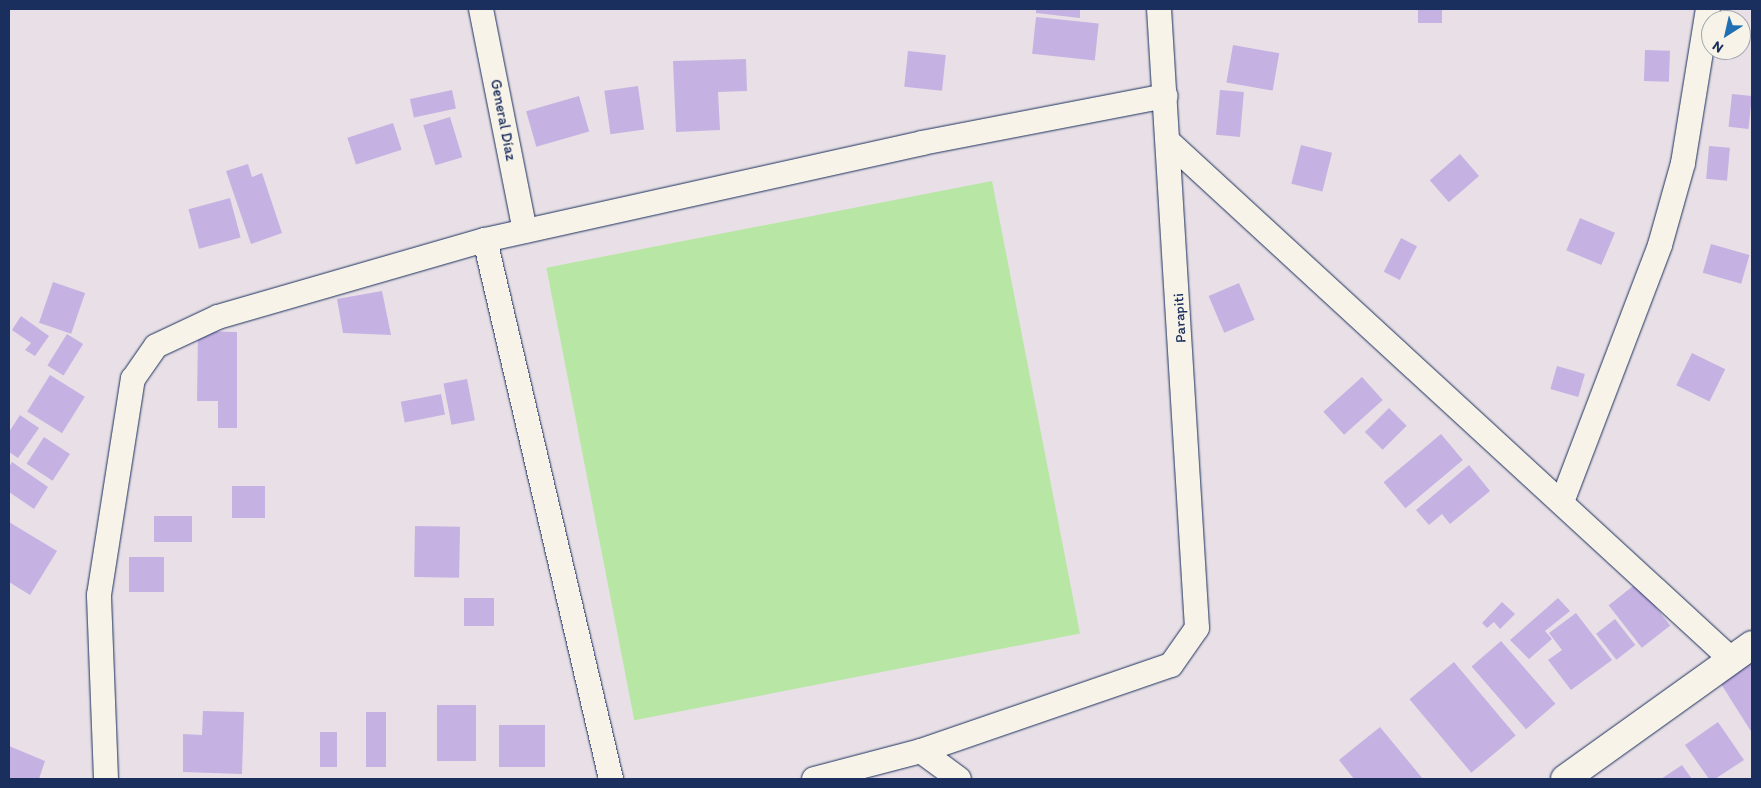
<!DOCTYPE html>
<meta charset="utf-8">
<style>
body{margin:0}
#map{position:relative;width:1761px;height:788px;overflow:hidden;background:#e8e0e6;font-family:Itim,sans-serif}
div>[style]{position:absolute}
.green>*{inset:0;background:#b8e6a5;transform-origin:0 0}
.building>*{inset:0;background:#c5b2e2;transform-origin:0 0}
.roads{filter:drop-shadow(0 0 1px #1b2f5e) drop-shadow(0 0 1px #1b2f5e)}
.street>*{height:24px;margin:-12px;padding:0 12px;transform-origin:12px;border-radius:12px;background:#f7f3e8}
.secondary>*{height:28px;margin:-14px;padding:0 14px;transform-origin:14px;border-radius:14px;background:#f7f3e8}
span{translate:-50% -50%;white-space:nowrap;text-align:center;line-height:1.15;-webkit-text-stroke:4px #f7f3e8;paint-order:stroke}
.street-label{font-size:15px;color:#1b2f5e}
.frame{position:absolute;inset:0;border:10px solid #1b2f5e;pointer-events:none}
.north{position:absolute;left:1701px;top:10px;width:50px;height:50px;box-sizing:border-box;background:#f7f3e8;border:1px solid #9fa5b1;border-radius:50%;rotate:215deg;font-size:14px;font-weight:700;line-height:20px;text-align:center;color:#1b2f5e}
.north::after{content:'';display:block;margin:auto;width:18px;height:22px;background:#1f6fb2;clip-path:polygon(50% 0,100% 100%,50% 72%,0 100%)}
</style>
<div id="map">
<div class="green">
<div style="left:992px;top:181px;width:461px;height:454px;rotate:79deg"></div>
</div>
<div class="building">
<div style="clip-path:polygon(1036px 9px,1080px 9px,1080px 18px,1036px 13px)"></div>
<div style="left:1418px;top:9px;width:24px;height:14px"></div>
<div style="left:1036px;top:17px;width:63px;height:37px;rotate:6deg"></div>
<div style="left:1233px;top:45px;width:47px;height:38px;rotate:10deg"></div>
<div style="left:1645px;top:50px;width:25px;height:31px;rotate:2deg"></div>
<div style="left:908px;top:51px;width:38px;height:36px;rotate:6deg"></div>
<div style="clip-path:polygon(746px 59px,747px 91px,718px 92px,720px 130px,676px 132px,673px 61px)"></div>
<div style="left:638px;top:86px;width:44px;height:34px;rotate:82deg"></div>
<div style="left:452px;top:90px;width:19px;height:43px;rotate:78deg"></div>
<div style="left:1220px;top:90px;width:24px;height:45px;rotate:5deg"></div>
<div style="left:1732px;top:94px;width:20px;height:33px;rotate:6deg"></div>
<div style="left:579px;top:96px;width:37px;height:55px;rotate:74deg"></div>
<div style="left:450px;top:117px;width:42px;height:28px;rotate:73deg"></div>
<div style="left:393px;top:123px;width:28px;height:48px;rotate:72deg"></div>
<div style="left:1301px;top:145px;width:32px;height:40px;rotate:14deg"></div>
<div style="left:1709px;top:146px;width:21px;height:33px;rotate:5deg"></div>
<div style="left:1460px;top:154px;width:29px;height:40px;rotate:49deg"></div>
<div style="clip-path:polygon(248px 164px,252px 177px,262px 173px,282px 233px,251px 244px,226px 171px)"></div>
<div style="left:230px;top:198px;width:41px;height:43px;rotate:75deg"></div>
<div style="left:1580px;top:218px;width:38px;height:35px;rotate:23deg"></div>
<div style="left:1401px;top:238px;width:18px;height:38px;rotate:27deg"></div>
<div style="left:1711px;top:244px;width:40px;height:30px;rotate:16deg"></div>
<div style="left:53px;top:282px;width:34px;height:43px;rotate:19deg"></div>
<div style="left:1239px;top:283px;width:40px;height:33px;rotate:67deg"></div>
<div style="clip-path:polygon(382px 291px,391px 335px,343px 333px,337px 299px)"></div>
<div style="clip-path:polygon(21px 316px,49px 336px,35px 356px,25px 350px,31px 343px,12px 330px)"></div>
<div style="clip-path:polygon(198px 331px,237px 332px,237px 428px,218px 428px,218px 401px,197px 401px)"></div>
<div style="left:67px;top:334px;width:19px;height:37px;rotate:32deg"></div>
<div style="left:1692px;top:353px;width:37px;height:36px;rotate:26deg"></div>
<div style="left:1557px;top:366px;width:29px;height:24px;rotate:16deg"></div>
<div style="left:50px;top:375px;width:41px;height:43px;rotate:32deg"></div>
<div style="left:1362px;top:377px;width:31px;height:52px;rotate:48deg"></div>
<div style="left:467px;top:379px;width:42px;height:24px;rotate:79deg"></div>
<div style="left:441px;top:394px;width:21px;height:41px;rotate:79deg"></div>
<div style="left:1389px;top:408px;width:25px;height:34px;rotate:45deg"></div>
<div style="clip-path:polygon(20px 415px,39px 428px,18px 458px,9px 452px,9px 432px)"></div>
<div style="left:1441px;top:434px;width:34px;height:75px;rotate:50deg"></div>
<div style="left:44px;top:437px;width:31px;height:32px;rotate:33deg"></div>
<div style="clip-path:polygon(12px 462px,48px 487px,34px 509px,9px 492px,9px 467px)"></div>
<div style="clip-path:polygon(1469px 465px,1490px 491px,1450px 524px,1442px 514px,1429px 525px,1416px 510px)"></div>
<div style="left:232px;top:486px;width:33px;height:32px"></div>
<div style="left:154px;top:516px;width:38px;height:26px"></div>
<div style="clip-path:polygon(9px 522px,57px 551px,30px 595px,9px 582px)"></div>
<div style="left:415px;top:526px;width:45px;height:51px;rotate:1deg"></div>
<div style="left:129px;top:557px;width:35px;height:35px"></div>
<div style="left:1637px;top:583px;width:54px;height:36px;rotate:52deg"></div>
<div style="left:464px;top:598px;width:30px;height:28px"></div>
<div style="clip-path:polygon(1558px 598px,1570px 611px,1545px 631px,1552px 639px,1529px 659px,1510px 640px)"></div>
<div style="clip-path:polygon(1502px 602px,1515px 614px,1500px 629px,1494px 622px,1487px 628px,1482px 623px)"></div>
<div style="clip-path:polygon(1576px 613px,1612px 660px,1571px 690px,1548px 660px,1562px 650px,1549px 633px)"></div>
<div style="left:1615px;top:619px;width:33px;height:24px;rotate:52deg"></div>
<div style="left:1501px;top:641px;width:83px;height:39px;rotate:49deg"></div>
<div style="clip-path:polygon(1752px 660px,1752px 733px,1716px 676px)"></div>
<div style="left:1454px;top:662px;width:96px;height:58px;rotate:50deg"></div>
<div style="left:437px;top:705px;width:39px;height:56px"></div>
<div style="clip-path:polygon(203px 711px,244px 712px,242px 774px,183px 772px,183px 734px,202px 735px)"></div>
<div style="left:366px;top:712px;width:20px;height:55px"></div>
<div style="clip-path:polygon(1718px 722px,1744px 760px,1715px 779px,1709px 779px,1685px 745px)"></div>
<div style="left:499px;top:725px;width:46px;height:42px"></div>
<div style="clip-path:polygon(1380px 727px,1423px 779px,1354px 779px,1339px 760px)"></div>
<div style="left:320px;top:732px;width:17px;height:35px"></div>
<div style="clip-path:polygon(9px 746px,45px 761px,39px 779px,9px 779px)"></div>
<div style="clip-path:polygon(1682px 765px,1692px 779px,1661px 779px)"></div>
</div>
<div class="roads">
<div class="street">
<div style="left:481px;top:9px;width:226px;rotate:78.8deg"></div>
<div style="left:1170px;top:143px;width:762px;rotate:42.61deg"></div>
<div style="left:485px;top:240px;width:554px;rotate:76.84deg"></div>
<div style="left:1562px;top:502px;width:275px;rotate:-69.1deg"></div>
<div style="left:1660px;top:245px;width:85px;rotate:-74.3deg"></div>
<div style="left:1683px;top:163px;width:156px;rotate:-80.8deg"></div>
<div style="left:921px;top:751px;width:47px;rotate:36.4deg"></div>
<div style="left:106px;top:779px;width:184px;rotate:-92.2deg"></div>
<div style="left:99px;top:595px;width:219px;rotate:-81.1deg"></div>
<div style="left:133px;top:379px;width:40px;rotate:-55.1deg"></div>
<div style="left:156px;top:346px;width:68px;rotate:-25.1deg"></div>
<div style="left:218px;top:317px;width:278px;rotate:-16.1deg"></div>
<div style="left:485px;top:240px;width:448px;rotate:-12.5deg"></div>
<div style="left:922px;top:143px;width:248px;rotate:-10.9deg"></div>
<div style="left:814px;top:779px;width:111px;rotate:-14.7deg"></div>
<div style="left:921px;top:751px;width:264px;rotate:-19deg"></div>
<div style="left:1171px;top:665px;width:45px;rotate:-54.9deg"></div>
<div style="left:1197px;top:628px;width:620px;rotate:-93.51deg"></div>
</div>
<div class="secondary">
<div style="left:1565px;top:779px;width:230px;rotate:-35.6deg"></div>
</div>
</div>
<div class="street-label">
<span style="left:503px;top:120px;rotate:79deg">General Díaz</span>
<span style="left:1180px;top:318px;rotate:-93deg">Parapiti</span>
</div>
<div class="frame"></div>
<div class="north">N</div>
</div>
